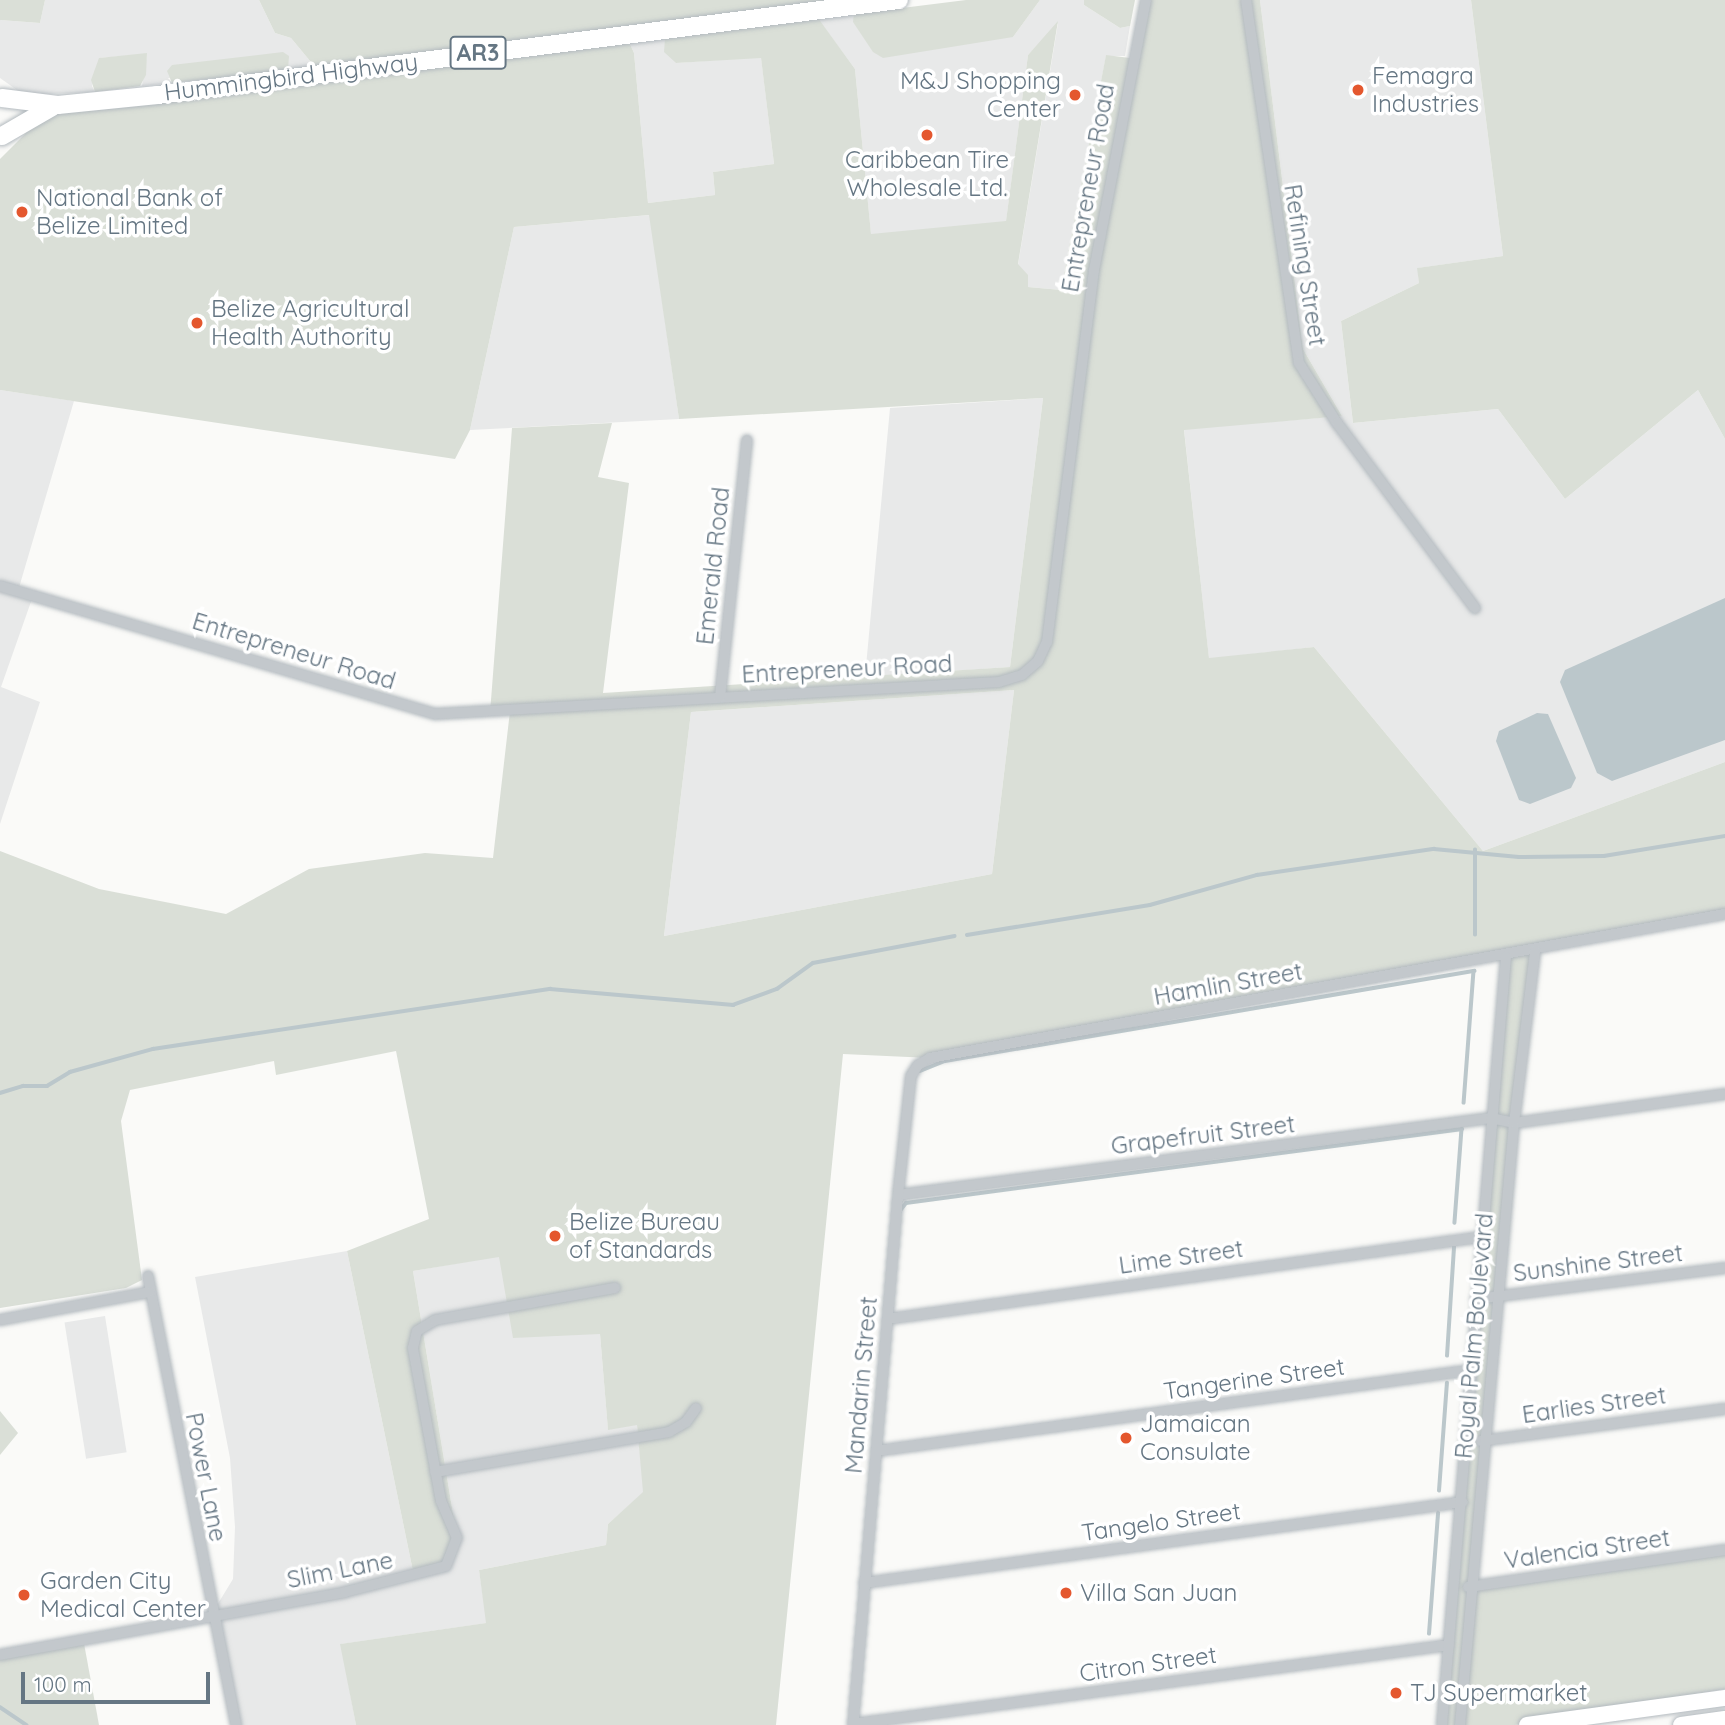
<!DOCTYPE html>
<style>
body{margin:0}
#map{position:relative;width:1725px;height:1725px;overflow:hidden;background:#fafaf8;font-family:Quicksand,sans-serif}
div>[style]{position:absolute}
.built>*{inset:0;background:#e8e9e9;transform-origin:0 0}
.green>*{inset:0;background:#dadfd7}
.water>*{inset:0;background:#bbc7cb}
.stream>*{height:3.5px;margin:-1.75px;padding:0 1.75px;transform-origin:1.75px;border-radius:1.75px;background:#bbc7cb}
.roads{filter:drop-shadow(0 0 2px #b3babf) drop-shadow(0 0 2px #b3babf)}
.street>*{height:10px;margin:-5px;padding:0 5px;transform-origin:5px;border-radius:5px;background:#c3c8cc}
.secondary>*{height:16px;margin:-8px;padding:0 8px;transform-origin:8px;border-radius:8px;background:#fff}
.primary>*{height:18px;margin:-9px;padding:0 9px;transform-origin:9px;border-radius:9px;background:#fff}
.dots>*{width:19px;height:19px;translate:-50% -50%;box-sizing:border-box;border:4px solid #fff;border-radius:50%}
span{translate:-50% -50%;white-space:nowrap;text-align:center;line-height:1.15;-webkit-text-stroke:7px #fff;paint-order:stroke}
.shield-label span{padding:2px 5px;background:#fff;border:2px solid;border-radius:5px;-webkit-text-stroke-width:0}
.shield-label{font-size:23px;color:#657683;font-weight:700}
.poi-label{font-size:24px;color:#657683}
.left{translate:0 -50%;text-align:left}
.right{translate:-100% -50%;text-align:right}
.street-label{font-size:24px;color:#657683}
.scale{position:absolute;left:21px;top:1672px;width:189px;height:32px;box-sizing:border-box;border:4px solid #657683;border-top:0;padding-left:9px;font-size:21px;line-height:24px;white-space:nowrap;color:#657683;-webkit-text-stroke:5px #fff;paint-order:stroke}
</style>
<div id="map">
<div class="built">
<div style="clip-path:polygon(45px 0,259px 0,275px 33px,291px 38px,315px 67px,168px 78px,172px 83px,142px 86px,147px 54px,100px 58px,92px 86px,95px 92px,24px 95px,0 78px,0 20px,40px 23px)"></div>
<div style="clip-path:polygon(1040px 0,1084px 0,1084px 5px,1120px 28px,1130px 26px,1125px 56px,1106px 56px,1061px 290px,1028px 287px,1027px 275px,1018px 265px,1058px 23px,1028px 55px,1006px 222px,871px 235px,855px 69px,818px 19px,854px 14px,1013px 37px)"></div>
<div style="clip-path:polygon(1260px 0,1471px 0,1503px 256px,1418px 268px,1419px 283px,1341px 321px,1353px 423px,1498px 409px,1565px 499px,1698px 390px,1725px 439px,1725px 762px,1483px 851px,1314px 647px,1209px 659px,1184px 429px,1342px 416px,1303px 349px)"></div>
<div style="clip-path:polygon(665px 38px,676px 63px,761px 57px,774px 164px,713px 172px,715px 195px,648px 203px,634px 53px,629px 42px)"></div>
<div style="clip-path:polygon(650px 215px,679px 419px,470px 430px,514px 227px)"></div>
<div style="clip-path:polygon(0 390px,74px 401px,18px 591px,33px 596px,1px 687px,40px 702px,0 824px)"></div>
<div style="clip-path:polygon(1043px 398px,1010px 667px,865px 677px,890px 408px)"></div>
<div style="clip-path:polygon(1014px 690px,992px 874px,664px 936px,691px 712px)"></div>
<div style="clip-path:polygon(347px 1251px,414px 1576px,457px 1538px,413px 1271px,499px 1256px,600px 1334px,608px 1429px,637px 1424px,644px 1492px,608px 1524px,606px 1545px,479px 1570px,487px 1623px,341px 1644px,356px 1725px,238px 1725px,211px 1615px,233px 1579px,235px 1527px,230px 1458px,195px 1277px)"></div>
<div style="left:105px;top:1316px;width:138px;height:41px;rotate:81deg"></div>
</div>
<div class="green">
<div style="clip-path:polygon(0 0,45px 0,40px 23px,0 20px)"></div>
<div style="clip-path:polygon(259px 0,835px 0,315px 67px,291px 38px,275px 33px)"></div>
<div style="clip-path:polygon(966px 0,1040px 0,1013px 37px,883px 58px,873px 52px,853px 22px,854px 14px)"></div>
<div style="clip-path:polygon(1084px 0,1135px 0,1130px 26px,1120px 28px,1084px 5px)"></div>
<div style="clip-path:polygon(evenodd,1150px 0,1260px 0,1303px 349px,1342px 416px,1184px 430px,1209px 658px,1314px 647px,1483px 851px,1725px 762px,1725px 916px,1535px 951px,1473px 1586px,1725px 1550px,1725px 1689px,1515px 1725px,1442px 1725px,1506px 957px,930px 1058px,843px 1054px,776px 1725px,356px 1725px,340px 1644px,486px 1623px,479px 1570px,606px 1545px,608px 1524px,643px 1492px,637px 1425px,608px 1430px,600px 1334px,513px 1338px,499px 1257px,413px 1271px,457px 1538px,453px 1558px,414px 1576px,347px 1251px,429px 1219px,396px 1051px,276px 1075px,274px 1061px,130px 1090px,121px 1121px,142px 1280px,126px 1288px,0 1308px,0 851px,99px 889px,226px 914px,309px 869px,425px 853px,493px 858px,510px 711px,490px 713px,512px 428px,612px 423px,598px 477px,629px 483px,603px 693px,1010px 667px,1043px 398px,679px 419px,649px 215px,514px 227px,470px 430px,455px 459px,0 390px,0 159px,38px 121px,59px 113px,629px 42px,634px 53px,648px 203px,715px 195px,713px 172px,774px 164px,761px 58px,676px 63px,664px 52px,665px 38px,818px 18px,855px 69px,871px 234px,1006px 221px,1028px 55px,1058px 21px,1018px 264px,1028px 275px,1028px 287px,1061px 290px,1106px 55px,1138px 59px,1150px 0,1014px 690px,992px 874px,664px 936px,691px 712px,1014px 690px)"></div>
<div style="clip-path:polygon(1471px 0,1725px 0,1725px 439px,1698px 390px,1565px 499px,1498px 409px,1353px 423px,1341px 321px,1419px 283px,1417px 268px,1503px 256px)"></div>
<div style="clip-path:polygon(283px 52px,289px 56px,288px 70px,172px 83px,167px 71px,172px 65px)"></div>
<div style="clip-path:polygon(147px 53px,146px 75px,140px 86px,95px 92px,91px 80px,99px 58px)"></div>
<div style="clip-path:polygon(0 1411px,18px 1433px,0 1455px)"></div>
<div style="clip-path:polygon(83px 1638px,99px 1725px,0 1725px,0 1655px)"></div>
</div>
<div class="water">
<div style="clip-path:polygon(1725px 598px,1725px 740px,1612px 781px,1597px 773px,1560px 682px,1565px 670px)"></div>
<div style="clip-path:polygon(1537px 713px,1548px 714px,1576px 778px,1571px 788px,1530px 804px,1519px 800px,1496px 741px,1499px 731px)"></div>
</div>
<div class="stream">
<div style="left:967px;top:935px;width:185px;rotate:-9.3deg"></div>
<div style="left:1150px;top:905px;width:111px;rotate:-15.7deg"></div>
<div style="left:1257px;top:875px;width:179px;rotate:-8.4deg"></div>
<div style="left:1434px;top:849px;width:85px;rotate:5.4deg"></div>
<div style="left:1519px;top:857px;width:85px;rotate:-0.7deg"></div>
<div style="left:1604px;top:856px;width:123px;rotate:-9.4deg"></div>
<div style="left:1475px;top:935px;width:85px;rotate:-90deg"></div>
<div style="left:920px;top:1071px;width:27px;rotate:-22deg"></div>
<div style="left:945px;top:1061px;width:537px;rotate:-9.66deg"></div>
<div style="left:1474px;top:971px;width:132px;rotate:94.3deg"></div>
<div style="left:0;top:1093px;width:24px;rotate:-17deg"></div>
<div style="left:23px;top:1086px;width:24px"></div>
<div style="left:47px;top:1086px;width:27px;rotate:-31deg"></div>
<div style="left:70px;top:1072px;width:86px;rotate:-15.5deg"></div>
<div style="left:153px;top:1049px;width:402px;rotate:-8.6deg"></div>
<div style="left:550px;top:989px;width:184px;rotate:5deg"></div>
<div style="left:733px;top:1005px;width:47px;rotate:-20deg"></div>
<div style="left:777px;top:989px;width:44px;rotate:-35.8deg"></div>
<div style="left:813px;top:963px;width:144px;rotate:-10.8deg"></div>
<div style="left:900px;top:1211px;width:10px;rotate:-53deg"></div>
<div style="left:906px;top:1203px;width:561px;rotate:-7.58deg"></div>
<div style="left:1462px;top:1129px;width:94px;rotate:94.3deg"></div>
<div style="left:1447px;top:1356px;width:109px;rotate:-86.3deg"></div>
<div style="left:1439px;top:1491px;width:108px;rotate:-85.8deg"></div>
<div style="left:1429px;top:1634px;width:121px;rotate:-85.7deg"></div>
<div style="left:0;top:1707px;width:32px;rotate:34deg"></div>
</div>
<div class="roads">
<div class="street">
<div style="left:1246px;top:0;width:367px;rotate:81.7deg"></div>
<div style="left:1299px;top:363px;width:71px;rotate:57.7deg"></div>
<div style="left:1337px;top:423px;width:231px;rotate:53.3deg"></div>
<div style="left:0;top:586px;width:453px;rotate:16.4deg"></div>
<div style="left:435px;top:714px;width:565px;rotate:-3.25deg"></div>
<div style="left:999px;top:682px;width:24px;rotate:-17deg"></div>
<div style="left:1022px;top:675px;width:21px;rotate:-41deg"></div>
<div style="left:1038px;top:661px;width:21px;rotate:-65deg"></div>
<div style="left:1047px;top:642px;width:375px;rotate:-82.8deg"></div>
<div style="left:1094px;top:270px;width:275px;rotate:-79.1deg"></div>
<div style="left:720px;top:697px;width:258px;rotate:-84deg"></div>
<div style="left:898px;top:1195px;width:598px;rotate:-7.4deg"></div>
<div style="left:1491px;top:1118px;width:24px;rotate:12deg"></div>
<div style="left:1514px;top:1123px;width:213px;rotate:-7.8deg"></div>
<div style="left:148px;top:1276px;width:458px;rotate:78.9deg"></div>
<div style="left:1476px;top:1299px;width:251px;rotate:-7.1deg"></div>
<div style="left:888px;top:1319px;width:599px;rotate:-7.87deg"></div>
<div style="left:0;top:1320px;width:152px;rotate:-10.6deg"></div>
<div style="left:1481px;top:1441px;width:246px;rotate:-7.5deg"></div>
<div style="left:876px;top:1451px;width:601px;rotate:-7.74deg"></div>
<div style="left:435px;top:1472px;width:237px;rotate:-9.7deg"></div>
<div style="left:669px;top:1432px;width:20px;rotate:-30deg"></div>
<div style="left:686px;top:1422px;width:17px;rotate:-54deg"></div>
<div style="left:864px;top:1583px;width:604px;rotate:-7.7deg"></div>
<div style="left:1468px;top:1587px;width:260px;rotate:-8.2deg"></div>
<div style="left:0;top:1655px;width:351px;rotate:-10.3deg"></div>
<div style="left:345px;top:1592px;width:104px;rotate:-14.4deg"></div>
<div style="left:446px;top:1566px;width:30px;rotate:-69deg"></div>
<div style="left:457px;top:1538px;width:40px;rotate:-113.4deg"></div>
<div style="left:441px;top:1501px;width:156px;rotate:-100.4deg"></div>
<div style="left:413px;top:1348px;width:17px;rotate:-77deg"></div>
<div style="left:417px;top:1331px;width:21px;rotate:-31deg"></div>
<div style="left:435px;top:1320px;width:183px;rotate:-10.1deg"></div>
<div style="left:853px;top:1724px;width:601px;rotate:-7.55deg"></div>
<div style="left:853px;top:1725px;width:532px;rotate:-85.15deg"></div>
<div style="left:898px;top:1195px;width:120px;rotate:-83.8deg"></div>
<div style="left:911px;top:1076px;width:13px;rotate:-58deg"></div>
<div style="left:918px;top:1065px;width:14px;rotate:-30deg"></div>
<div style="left:930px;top:1058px;width:808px;rotate:-10.27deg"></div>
<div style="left:1442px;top:1725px;width:771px;rotate:-85.24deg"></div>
<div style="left:1460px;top:1725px;width:604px;rotate:-84.87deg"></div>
<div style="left:1514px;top:1123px;width:173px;rotate:-83deg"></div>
</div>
<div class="secondary">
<div style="left:1527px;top:1725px;width:200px;rotate:-7.8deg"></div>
<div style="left:1681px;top:1725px;width:44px;rotate:-7.8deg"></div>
</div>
<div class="primary">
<div style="left:2px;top:98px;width:56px;rotate:7.1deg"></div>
<div style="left:58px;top:105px;width:100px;rotate:-5.7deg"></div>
<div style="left:158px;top:95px;width:747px;rotate:-7.31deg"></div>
<div style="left:2px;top:136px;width:58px;rotate:-30.1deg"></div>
</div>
</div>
<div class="dots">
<div style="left:1358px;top:90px;background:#e4572e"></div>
<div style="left:1075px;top:95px;background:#e4572e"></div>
<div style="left:927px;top:135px;background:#e4572e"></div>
<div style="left:22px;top:212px;background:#e4572e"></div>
<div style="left:197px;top:323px;background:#e4572e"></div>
<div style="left:555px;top:1236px;background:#e4572e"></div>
<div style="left:1126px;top:1438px;background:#e4572e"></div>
<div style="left:1066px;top:1593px;background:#e4572e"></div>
<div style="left:24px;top:1595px;background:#e4572e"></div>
<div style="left:1396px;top:1693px;background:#e4572e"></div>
</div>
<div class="shield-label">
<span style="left:478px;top:53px">AR3</span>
</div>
<div class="poi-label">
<span class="left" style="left:1372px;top:90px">Femagra<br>Industries</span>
<span class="right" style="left:1061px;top:95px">M&amp;J Shopping<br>Center</span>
<span style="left:927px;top:174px">Caribbean Tire<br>Wholesale Ltd.</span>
<span class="left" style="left:36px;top:212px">National Bank of<br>Belize Limited</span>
<span class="left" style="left:211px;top:323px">Belize Agricultural<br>Health Authority</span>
<span class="left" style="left:569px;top:1236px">Belize Bureau<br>of Standards</span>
<span class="left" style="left:1140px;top:1438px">Jamaican<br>Consulate</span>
<span class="left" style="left:40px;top:1595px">Garden City<br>Medical Center</span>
<span class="left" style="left:1080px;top:1593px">Villa San Juan</span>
<span class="left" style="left:1410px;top:1693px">TJ Supermarket</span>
</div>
<div class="street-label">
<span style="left:291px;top:77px;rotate:-7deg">Hummingbird Highway</span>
<span style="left:1088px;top:188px;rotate:-80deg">Entrepreneur Road</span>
<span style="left:1305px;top:265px;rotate:81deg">Refining Street</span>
<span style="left:713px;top:566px;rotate:-84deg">Emerald Road</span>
<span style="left:294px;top:651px;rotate:17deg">Entrepreneur Road</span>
<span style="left:847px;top:669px;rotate:-3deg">Entrepreneur Road</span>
<span style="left:1228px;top:984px;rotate:-10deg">Hamlin Street</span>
<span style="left:1203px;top:1135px;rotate:-7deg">Grapefruit Street</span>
<span style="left:1181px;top:1257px;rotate:-8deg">Lime Street</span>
<span style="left:1598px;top:1263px;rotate:-7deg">Sunshine Street</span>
<span style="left:1474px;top:1336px;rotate:-85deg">Royal Palm Boulevard</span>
<span style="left:1254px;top:1379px;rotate:-8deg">Tangerine Street</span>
<span style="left:861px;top:1385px;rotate:-85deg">Mandarin Street</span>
<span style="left:1594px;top:1405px;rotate:-8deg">Earlies Street</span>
<span style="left:206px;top:1477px;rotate:79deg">Power Lane</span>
<span style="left:1161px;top:1522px;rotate:-8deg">Tangelo Street</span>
<span style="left:1587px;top:1549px;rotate:-8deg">Valencia Street</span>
<span style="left:340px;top:1570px;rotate:-11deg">Slim Lane</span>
<span style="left:1148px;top:1664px;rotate:-8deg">Citron Street</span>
</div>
<div class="scale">100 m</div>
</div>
